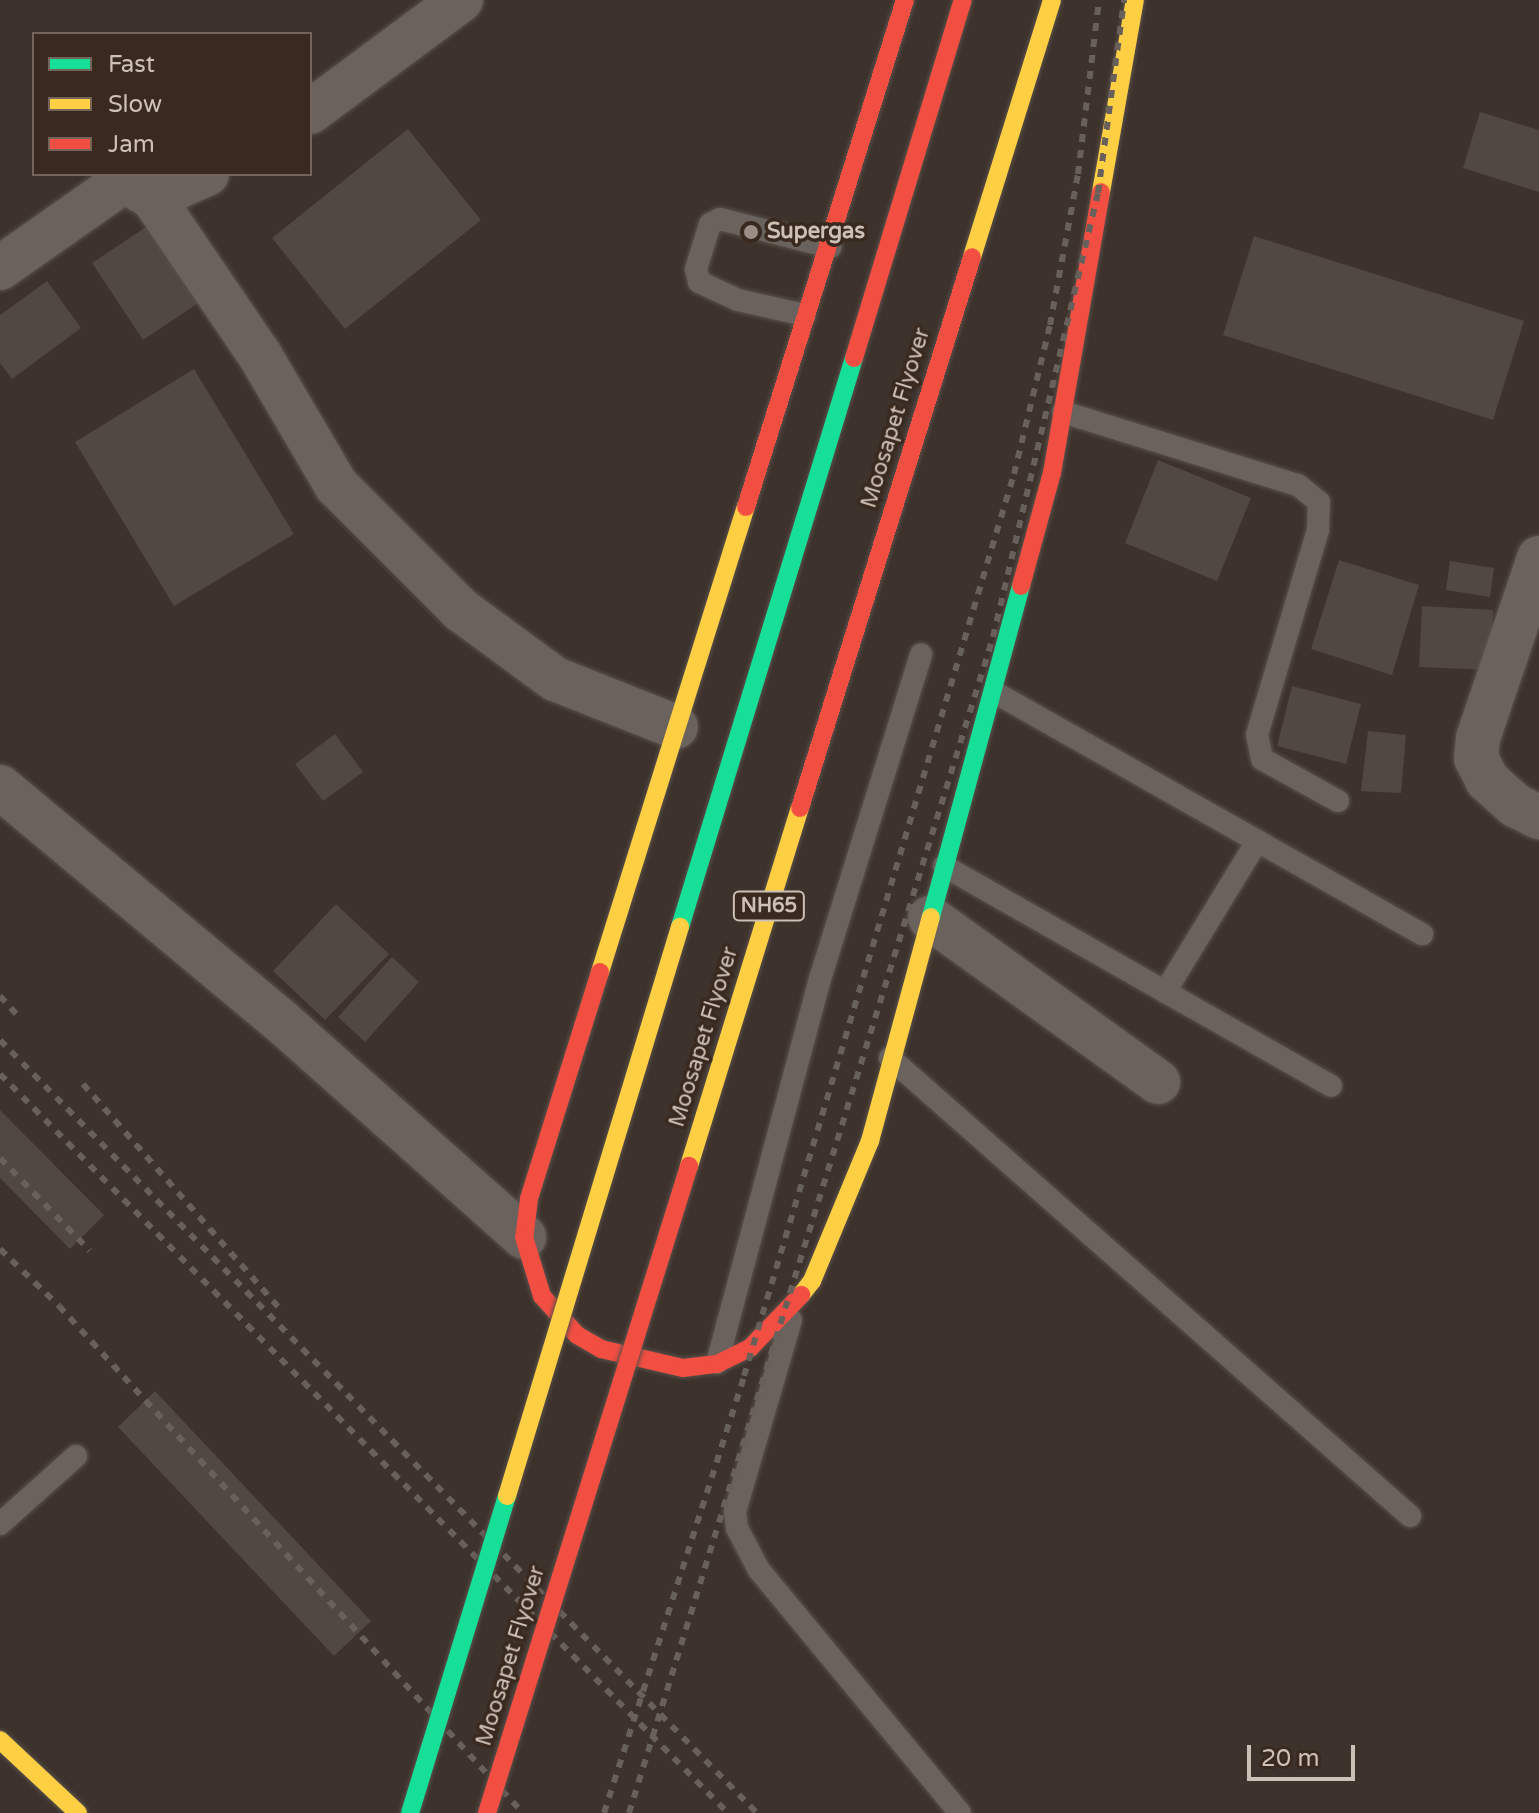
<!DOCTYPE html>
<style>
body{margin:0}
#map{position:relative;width:1539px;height:1813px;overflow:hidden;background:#3d322c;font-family:"Varela Round",sans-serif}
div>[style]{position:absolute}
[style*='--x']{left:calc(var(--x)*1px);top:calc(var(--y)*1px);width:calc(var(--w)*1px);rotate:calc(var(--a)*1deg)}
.building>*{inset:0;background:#524842}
.roads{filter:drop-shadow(0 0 2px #59504a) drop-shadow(0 0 2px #59504a)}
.lane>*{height:22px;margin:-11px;padding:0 11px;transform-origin:11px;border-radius:11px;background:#6a625d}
.street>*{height:44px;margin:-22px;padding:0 22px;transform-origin:22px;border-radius:22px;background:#6a625d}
.fast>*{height:18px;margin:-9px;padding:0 9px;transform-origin:9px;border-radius:9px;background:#16e098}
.slow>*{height:18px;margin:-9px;padding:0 9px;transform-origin:9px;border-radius:9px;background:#ffcf43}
.jam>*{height:18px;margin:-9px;padding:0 9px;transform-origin:9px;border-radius:9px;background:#f24e42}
.rail>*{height:6px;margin-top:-3px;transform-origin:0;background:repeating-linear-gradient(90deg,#68605b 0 8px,transparent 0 16px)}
.bridges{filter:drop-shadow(0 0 2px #584f49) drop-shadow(0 0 2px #584f49)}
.fast-bridge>*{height:18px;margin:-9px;padding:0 9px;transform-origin:9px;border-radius:9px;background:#16e098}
.slow-bridge>*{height:18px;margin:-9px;padding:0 9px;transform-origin:9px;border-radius:9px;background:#ffcf43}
.jam-bridge>*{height:18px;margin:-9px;padding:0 9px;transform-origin:9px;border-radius:9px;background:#f24e42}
.dots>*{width:22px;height:22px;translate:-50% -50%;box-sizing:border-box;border:4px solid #39291e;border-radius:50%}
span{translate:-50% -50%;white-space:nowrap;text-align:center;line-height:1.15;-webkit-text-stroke:7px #39291e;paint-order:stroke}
.shield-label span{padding:2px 6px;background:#39291e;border:2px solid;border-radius:6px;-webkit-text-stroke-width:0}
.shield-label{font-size:20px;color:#cdc0b6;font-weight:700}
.poi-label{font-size:22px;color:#cdc0b6;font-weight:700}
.left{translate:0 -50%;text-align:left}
.street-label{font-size:22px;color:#cdc0b6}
.legend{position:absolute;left:32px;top:32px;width:280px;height:144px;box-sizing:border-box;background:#39291e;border:2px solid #74655b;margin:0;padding:10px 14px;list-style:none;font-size:24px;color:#cdc0b6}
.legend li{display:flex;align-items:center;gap:16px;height:40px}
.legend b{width:40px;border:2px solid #74655b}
.scale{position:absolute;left:1247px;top:1745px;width:108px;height:36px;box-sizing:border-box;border:4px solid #cdc0b6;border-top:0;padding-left:10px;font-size:24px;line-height:28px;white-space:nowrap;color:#cdc0b6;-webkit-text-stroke:6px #39291e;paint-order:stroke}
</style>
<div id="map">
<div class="building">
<i style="clip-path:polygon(1480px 112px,1539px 130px,1539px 192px,1463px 168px)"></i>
<i style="clip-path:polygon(408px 129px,481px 220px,345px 329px,272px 238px)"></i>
<i style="clip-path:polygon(149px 225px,200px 302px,143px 340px,92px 263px)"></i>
<i style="clip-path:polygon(1254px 236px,1524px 321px,1493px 420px,1223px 335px)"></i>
<i style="clip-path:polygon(47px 281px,81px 328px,12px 379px,0 363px,0 315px)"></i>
<i style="clip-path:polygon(194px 369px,294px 534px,174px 606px,75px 442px)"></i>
<i style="clip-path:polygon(1158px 460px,1251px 498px,1217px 581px,1125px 543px)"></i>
<i style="clip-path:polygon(1339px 560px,1419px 585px,1392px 675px,1311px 649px)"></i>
<i style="clip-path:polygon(1450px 561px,1494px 568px,1490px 597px,1446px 590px)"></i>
<i style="clip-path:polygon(1422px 606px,1493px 610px,1490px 670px,1419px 667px)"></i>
<i style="clip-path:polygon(1292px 686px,1361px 704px,1346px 764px,1277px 746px)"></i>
<i style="clip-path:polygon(1368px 731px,1406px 735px,1401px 793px,1361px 791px)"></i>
<i style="clip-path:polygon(335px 734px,363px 772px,323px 801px,295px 764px)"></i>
<i style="clip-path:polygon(336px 904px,389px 954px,325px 1020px,273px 971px)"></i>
<i style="clip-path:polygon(392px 957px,419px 982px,365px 1042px,338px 1017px)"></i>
<i style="clip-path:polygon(0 1110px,104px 1215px,70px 1249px,0 1178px)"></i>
<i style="clip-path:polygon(155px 1391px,371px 1621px,334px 1656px,118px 1427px)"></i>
</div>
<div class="roads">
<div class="lane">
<i style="--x:805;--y:315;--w:69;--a:-167.4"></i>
<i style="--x:738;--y:300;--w:43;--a:-155.2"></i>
<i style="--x:699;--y:282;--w:13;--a:-103"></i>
<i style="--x:696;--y:269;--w:47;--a:-72.7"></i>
<i style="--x:710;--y:224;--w:11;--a:-27"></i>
<i style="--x:720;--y:219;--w:114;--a:14.3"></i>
<i style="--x:1063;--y:412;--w:246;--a:17.3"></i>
<i style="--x:1298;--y:485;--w:27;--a:39"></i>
<i style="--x:1319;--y:502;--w:28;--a:92"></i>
<i style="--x:1318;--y:530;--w:214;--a:106.6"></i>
<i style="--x:1257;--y:735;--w:25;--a:78"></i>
<i style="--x:1262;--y:759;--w:87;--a:28.9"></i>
<i style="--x:994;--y:692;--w:492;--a:29.5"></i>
<i style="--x:944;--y:866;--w:445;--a:29.6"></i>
<i style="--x:1165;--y:992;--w:177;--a:-58.6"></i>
<i style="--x:890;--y:1058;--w:693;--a:41.37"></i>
<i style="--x:791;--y:1320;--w:200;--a:106.3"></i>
<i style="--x:735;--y:1512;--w:16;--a:83"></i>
<i style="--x:737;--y:1528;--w:47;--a:62.4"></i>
<i style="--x:759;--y:1570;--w:315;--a:50.4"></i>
<i style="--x:717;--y:1363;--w:398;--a:-75"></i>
<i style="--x:820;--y:979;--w:340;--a:-72.7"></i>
<i style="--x:0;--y:1524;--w:102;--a:-41.8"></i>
</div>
<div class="street">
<i style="--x:310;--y:112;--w:188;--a:-36.6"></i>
<i style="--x:153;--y:198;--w:59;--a:-24"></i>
<i style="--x:0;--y:268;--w:151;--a:-35.1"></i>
<i style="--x:124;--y:181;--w:34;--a:30"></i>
<i style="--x:153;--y:198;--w:192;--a:55.8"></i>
<i style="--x:261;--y:357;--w:148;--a:59.6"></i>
<i style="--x:336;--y:485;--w:177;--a:45"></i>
<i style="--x:461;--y:610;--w:117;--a:36.3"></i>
<i style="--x:555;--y:679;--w:130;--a:21.6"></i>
<i style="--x:1539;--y:558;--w:190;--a:108.7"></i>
<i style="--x:1478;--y:738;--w:20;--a:96"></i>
<i style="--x:1476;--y:758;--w:25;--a:63"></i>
<i style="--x:1487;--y:780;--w:38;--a:42"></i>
<i style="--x:1515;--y:805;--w:27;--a:27"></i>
<i style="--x:0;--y:787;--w:367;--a:39.8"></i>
<i style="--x:282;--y:1022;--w:324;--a:41.6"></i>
<i style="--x:930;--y:918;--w:281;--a:35.7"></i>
</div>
<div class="fast">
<i style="--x:931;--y:917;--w:343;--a:-74.8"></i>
</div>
<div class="slow">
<i style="--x:1101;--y:192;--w:195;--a:-80"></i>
<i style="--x:600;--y:972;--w:487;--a:-72.6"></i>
<i style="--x:801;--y:1295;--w:18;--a:-52"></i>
<i style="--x:812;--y:1281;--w:152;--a:-67.5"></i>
<i style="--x:870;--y:1141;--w:232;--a:-74.8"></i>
<i style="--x:0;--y:1740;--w:107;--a:43.1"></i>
</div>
<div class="jam">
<i style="--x:746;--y:507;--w:531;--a:-72.59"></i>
<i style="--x:1021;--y:586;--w:117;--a:-74.7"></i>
<i style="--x:1052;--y:473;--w:285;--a:-80.1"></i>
<i style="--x:600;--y:972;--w:238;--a:107.4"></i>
<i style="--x:529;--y:1199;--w:38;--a:97"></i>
<i style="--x:524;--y:1237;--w:62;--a:73"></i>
<i style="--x:542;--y:1296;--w:52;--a:48.1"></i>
<i style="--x:577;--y:1335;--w:28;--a:30"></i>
<i style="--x:601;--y:1349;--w:84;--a:13"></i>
<i style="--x:683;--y:1368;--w:34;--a:-7"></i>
<i style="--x:717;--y:1364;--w:37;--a:-26"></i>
<i style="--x:750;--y:1348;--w:74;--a:-46.1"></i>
</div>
</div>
<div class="rail">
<i style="--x:0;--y:996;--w:31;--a:48"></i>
<i style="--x:0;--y:1040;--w:1082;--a:45.6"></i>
<i style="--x:0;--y:1074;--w:1037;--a:45.43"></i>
<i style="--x:83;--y:1084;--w:296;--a:48.8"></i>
<i style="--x:0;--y:1158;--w:129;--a:45.9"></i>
<i style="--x:0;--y:1249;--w:82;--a:44"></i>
<i style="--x:59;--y:1306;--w:687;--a:47.54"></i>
<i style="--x:604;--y:1813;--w:459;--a:-72.2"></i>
<i style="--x:744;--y:1376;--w:942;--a:-73.34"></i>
<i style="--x:1014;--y:474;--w:153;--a:-76.4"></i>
<i style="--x:1050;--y:325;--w:154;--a:-79.5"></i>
<i style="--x:1078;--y:174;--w:175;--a:-83.1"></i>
<i style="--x:629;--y:1813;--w:1231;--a:-72.8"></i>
<i style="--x:993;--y:637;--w:456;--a:-76.7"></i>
<i style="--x:1098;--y:193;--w:195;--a:-82.3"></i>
</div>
<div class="bridges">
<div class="fast-bridge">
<i style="--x:680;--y:927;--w:595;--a:-73"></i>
<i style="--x:410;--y:1813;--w:332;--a:-73"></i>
</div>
<div class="slow-bridge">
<i style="--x:972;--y:257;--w:269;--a:-72.7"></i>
<i style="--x:689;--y:1166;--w:375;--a:-72.8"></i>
<i style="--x:507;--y:1496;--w:595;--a:-73.09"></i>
</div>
<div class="jam-bridge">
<i style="--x:854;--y:358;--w:374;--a:-73.1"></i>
<i style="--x:800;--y:808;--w:577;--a:-72.66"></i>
<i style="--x:487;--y:1813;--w:678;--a:-72.66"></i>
</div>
</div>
<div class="dots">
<i style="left:751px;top:232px;background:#9b8e86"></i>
</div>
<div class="shield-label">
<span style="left:769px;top:906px">NH65</span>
</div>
<div class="poi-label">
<span class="left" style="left:767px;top:232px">Supergas</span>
</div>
<div class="street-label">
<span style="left:896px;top:418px;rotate:-73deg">Moosapet Flyover</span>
<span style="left:704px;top:1037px;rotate:-73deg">Moosapet Flyover</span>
<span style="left:511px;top:1656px;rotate:-73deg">Moosapet Flyover</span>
</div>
<ul class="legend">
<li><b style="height:10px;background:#16e098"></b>Fast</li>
<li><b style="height:10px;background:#ffcf43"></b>Slow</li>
<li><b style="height:10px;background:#f24e42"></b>Jam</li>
</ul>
<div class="scale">20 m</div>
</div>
